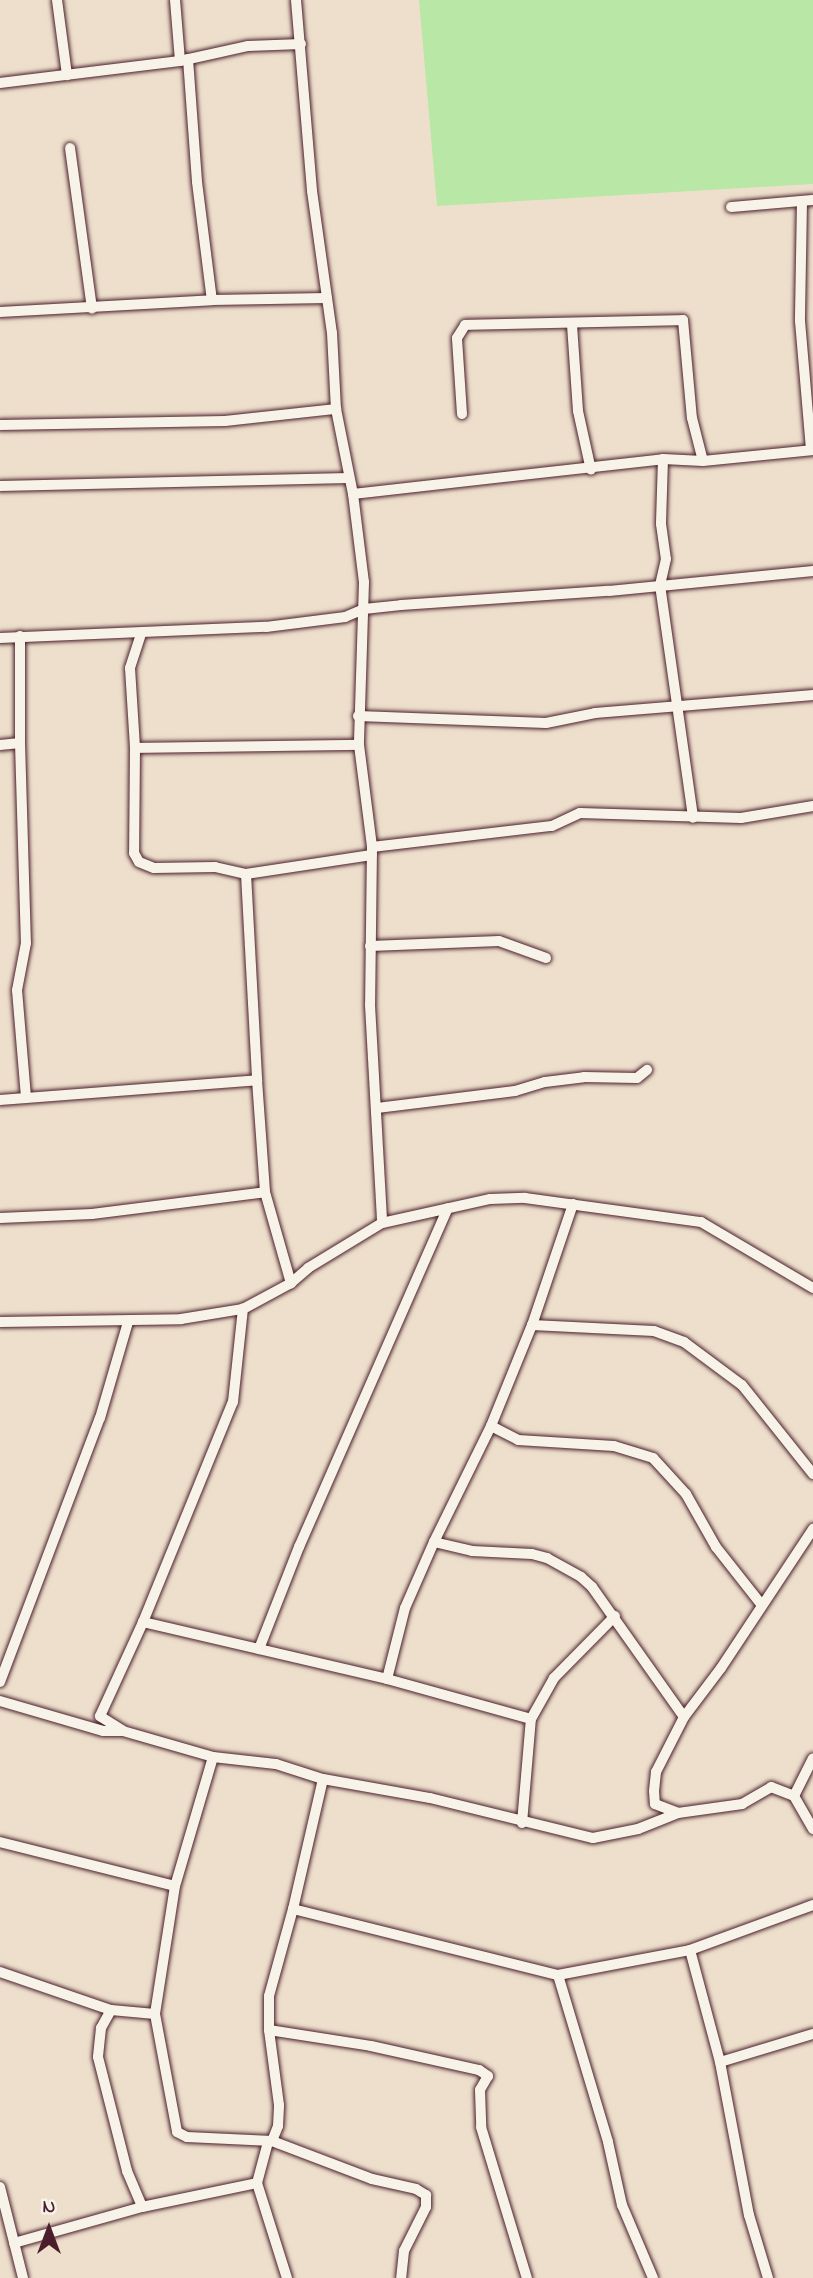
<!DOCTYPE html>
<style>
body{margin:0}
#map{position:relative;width:813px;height:2278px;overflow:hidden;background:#eedfcc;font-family:"Indie Flower",sans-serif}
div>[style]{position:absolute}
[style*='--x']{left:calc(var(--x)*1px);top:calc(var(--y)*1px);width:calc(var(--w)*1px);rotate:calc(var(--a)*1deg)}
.green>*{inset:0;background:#b9e7a5}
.roads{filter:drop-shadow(0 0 2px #4a1f2b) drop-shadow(0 0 2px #4a1f2b)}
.minor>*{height:10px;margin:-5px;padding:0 5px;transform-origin:5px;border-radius:5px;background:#f7f3e8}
span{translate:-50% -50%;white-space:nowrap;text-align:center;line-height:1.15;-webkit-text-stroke:7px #f7f3e8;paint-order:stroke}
.north{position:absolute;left:14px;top:2194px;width:70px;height:70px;-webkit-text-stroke:5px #f7f3e8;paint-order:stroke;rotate:0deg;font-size:19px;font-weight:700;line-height:28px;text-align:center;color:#4a1f2b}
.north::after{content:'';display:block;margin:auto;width:24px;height:32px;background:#4a1f2b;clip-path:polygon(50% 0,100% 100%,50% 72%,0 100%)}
</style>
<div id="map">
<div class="green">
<i style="clip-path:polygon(419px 0,813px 0,813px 184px,437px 206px)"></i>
</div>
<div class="roads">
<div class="minor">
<i style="--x:57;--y:0;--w:76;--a:82.4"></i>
<i style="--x:175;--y:0;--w:61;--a:85.3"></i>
<i style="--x:296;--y:0;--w:192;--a:85.2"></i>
<i style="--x:312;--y:191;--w:143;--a:82"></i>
<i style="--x:332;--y:333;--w:76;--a:87"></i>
<i style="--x:336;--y:409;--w:87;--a:78.7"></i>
<i style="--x:353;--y:494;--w:89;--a:82.9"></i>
<i style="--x:364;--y:582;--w:163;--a:91.8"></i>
<i style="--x:359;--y:745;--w:103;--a:82.7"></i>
<i style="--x:372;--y:847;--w:158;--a:90.7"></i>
<i style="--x:370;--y:1005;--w:218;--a:86.8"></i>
<i style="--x:188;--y:59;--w:123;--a:85.8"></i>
<i style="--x:197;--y:182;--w:119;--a:82.8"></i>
<i style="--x:0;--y:83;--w:181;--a:-7"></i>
<i style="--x:180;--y:61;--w:70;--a:-12.4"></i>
<i style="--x:248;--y:46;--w:53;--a:-2.2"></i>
<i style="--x:70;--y:148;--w:162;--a:82.2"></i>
<i style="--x:802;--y:201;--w:120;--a:91"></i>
<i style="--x:800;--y:321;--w:129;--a:85.1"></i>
<i style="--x:731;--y:207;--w:82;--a:-4.9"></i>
<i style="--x:0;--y:312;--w:212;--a:-3.2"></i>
<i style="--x:212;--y:300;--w:115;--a:-1"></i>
<i style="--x:572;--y:325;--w:86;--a:86"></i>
<i style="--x:578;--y:411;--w:60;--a:77.6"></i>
<i style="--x:462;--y:414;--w:76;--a:-93.8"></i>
<i style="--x:457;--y:338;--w:15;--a:-58"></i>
<i style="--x:465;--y:325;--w:218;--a:-1.3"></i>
<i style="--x:683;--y:320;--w:98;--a:84.8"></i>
<i style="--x:692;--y:418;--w:44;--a:75.7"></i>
<i style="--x:0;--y:425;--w:225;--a:-1"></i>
<i style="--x:225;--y:421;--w:112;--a:-6.2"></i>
<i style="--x:663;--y:459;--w:65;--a:91.8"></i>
<i style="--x:661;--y:524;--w:35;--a:82"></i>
<i style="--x:666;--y:559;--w:27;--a:103"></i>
<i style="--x:660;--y:585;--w:235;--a:81.9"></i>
<i style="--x:0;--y:486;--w:349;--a:-1.3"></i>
<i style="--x:353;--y:494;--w:312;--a:-6.4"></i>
<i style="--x:663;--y:459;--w:40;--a:2.9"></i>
<i style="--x:703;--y:461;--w:111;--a:-5.7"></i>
<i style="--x:141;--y:634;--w:36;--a:108"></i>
<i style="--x:130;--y:668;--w:80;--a:86.4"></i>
<i style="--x:135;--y:748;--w:105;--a:90.5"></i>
<i style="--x:134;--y:853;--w:10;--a:61"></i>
<i style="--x:139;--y:862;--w:16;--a:22"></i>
<i style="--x:154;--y:868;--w:61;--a:-0.9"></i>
<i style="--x:215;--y:867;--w:32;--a:13"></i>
<i style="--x:246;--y:874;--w:206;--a:86.9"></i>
<i style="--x:20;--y:636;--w:107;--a:90"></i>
<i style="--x:20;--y:743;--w:200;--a:88.3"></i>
<i style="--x:26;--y:943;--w:48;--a:100.8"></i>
<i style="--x:17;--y:990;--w:108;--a:85.2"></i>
<i style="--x:0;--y:638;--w:266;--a:-2.4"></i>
<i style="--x:266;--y:627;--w:80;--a:-7.2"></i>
<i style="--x:345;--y:617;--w:21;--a:-23"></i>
<i style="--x:364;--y:609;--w:37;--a:-6"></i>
<i style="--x:401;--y:605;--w:208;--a:-3.9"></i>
<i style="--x:609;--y:591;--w:205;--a:-5.6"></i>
<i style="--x:358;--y:716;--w:188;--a:2.1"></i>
<i style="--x:546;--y:723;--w:50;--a:-11.5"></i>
<i style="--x:595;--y:713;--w:219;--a:-4.7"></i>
<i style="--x:0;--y:745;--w:20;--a:-6"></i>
<i style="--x:135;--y:748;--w:224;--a:-0.8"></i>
<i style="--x:372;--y:847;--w:181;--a:-6.7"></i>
<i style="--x:552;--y:826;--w:31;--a:-25"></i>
<i style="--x:580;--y:813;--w:161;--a:1.8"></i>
<i style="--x:741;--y:818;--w:73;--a:-9.5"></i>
<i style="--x:246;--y:874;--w:127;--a:-8.6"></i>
<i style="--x:370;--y:946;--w:129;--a:-2.2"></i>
<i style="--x:499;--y:941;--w:50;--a:19.9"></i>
<i style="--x:0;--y:1100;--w:258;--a:-4.4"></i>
<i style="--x:257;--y:1080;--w:112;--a:85.9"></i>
<i style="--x:265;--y:1192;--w:95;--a:74.1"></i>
<i style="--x:377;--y:1108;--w:139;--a:-7"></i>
<i style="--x:515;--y:1091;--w:31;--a:-17"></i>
<i style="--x:545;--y:1082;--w:39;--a:-7"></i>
<i style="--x:584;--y:1077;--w:53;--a:1.1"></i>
<i style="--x:637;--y:1078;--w:13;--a:-39"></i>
<i style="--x:573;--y:1204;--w:128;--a:108.7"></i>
<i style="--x:532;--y:1325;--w:109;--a:112.1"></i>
<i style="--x:491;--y:1426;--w:129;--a:116.2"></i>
<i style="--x:434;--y:1542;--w:39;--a:13"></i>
<i style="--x:472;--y:1551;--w:60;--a:2.9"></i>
<i style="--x:532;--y:1554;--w:16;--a:15"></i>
<i style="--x:547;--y:1558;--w:39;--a:29"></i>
<i style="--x:581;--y:1577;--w:15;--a:42"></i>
<i style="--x:592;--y:1587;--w:159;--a:54.7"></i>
<i style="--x:684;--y:1717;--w:62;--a:117"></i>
<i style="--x:656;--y:1772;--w:19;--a:96"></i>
<i style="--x:654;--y:1791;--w:13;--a:86"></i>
<i style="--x:655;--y:1804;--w:25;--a:21"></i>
<i style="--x:0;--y:1218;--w:92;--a:-2.5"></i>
<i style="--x:92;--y:1214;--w:174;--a:-7.2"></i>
<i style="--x:0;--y:1322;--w:181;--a:-0.9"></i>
<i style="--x:181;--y:1319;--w:63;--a:-9.2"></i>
<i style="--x:243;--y:1309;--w:55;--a:-28.4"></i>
<i style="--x:291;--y:1283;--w:23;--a:-41"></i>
<i style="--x:308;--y:1268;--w:87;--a:-31.3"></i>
<i style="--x:382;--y:1223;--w:111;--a:-12.5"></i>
<i style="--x:490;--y:1199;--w:35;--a:-2"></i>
<i style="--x:525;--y:1198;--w:178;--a:7.8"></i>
<i style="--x:701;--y:1222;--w:130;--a:30.5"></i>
<i style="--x:532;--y:1325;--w:122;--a:2.8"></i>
<i style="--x:654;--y:1331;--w:32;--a:20"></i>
<i style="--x:684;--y:1342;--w:72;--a:36.6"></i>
<i style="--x:742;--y:1385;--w:114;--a:51.4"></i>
<i style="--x:491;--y:1426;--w:30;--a:27"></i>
<i style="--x:518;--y:1440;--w:96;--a:3.6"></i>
<i style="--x:614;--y:1446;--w:41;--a:17.1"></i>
<i style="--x:653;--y:1458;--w:49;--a:47.5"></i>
<i style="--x:686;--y:1494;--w:61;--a:60.5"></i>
<i style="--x:716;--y:1547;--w:73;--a:51.7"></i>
<i style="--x:143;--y:1622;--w:251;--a:13.1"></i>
<i style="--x:387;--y:1679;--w:149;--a:15.5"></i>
<i style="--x:259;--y:1649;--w:110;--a:-68.6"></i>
<i style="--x:299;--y:1547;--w:370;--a:-66.3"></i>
<i style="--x:387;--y:1679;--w:73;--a:-75.8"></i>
<i style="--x:405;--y:1608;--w:72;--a:-66.3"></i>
<i style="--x:0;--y:1682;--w:282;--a:-69.3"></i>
<i style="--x:100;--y:1418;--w:100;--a:-73.7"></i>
<i style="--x:0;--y:1701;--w:107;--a:16.2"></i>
<i style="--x:103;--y:1731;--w:20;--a:0"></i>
<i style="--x:123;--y:1731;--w:94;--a:16.1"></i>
<i style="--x:213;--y:1757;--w:63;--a:6.3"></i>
<i style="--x:276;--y:1764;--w:49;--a:17.7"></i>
<i style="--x:323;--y:1779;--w:109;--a:10.1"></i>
<i style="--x:430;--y:1798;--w:168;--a:13.8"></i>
<i style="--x:593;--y:1838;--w:46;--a:-11.3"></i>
<i style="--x:638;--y:1829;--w:43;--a:-21.8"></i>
<i style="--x:678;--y:1813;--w:65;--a:-8"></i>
<i style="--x:742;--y:1804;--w:34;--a:-30"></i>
<i style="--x:771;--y:1787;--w:25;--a:21"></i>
<i style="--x:794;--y:1796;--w:42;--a:-63.4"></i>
<i style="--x:684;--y:1717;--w:61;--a:-52.9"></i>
<i style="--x:721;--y:1668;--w:167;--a:-56.5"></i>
<i style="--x:122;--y:1730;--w:26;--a:-148"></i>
<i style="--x:100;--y:1716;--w:103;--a:-65.4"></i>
<i style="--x:143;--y:1622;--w:238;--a:-67.8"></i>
<i style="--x:233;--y:1402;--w:94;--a:-83.9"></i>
<i style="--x:213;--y:1757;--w:134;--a:106.4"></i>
<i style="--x:175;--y:1886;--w:130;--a:98.9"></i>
<i style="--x:155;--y:2014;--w:120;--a:79.4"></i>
<i style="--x:177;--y:2132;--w:11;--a:27"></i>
<i style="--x:187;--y:2137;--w:85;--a:2.7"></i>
<i style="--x:272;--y:2141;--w:107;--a:20.8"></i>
<i style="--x:372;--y:2179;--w:45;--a:12.8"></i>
<i style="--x:416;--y:2189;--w:12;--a:31"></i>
<i style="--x:426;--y:2195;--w:12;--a:90"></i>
<i style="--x:426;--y:2207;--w:49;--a:116.6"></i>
<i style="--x:404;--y:2251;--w:27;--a:96"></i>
<i style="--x:794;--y:1796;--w:38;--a:60"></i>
<i style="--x:522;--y:1823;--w:104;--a:-85.1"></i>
<i style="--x:531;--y:1719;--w:47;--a:-60.7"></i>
<i style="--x:554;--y:1678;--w:87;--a:-45.5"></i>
<i style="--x:0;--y:1842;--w:180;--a:14.1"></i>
<i style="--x:293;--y:1909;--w:273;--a:14"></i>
<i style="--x:558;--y:1975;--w:134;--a:-10.7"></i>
<i style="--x:690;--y:1950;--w:131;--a:-20.1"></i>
<i style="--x:690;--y:1950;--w:116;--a:75"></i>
<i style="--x:720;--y:2062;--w:156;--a:79.3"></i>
<i style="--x:749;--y:2215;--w:66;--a:73.2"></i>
<i style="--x:0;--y:1972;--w:117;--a:18.9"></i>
<i style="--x:111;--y:2010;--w:44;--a:5.2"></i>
<i style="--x:558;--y:1975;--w:174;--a:73.3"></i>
<i style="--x:608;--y:2142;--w:65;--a:77.5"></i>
<i style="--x:622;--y:2205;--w:79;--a:67"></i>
<i style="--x:111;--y:2010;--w:21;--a:119"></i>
<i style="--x:101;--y:2028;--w:29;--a:96"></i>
<i style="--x:98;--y:2057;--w:118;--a:75.7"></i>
<i style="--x:127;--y:2171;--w:39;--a:67"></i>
<i style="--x:269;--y:2030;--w:103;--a:8.9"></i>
<i style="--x:371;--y:2046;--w:111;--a:12.5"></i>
<i style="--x:479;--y:2070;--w:11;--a:34"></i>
<i style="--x:488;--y:2076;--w:16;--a:120"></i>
<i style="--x:480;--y:2090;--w:37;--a:88"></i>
<i style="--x:481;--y:2127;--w:158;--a:73.1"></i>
<i style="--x:720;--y:2062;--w:97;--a:-16.8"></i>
<i style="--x:272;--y:2141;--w:16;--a:-68"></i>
<i style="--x:278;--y:2126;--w:21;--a:-87"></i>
<i style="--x:279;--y:2105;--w:76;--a:-97.6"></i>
<i style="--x:269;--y:2030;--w:34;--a:-90"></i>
<i style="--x:269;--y:1996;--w:90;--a:-74.6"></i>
<i style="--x:293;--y:1909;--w:133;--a:-77"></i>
<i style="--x:268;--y:2142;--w:42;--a:105"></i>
<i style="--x:257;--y:2183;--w:100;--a:72.5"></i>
<i style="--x:0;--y:2187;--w:94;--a:75.8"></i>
<i style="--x:14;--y:2243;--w:133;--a:-15.7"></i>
<i style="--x:142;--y:2207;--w:117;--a:-11.8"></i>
</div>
</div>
<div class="north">N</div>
</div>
